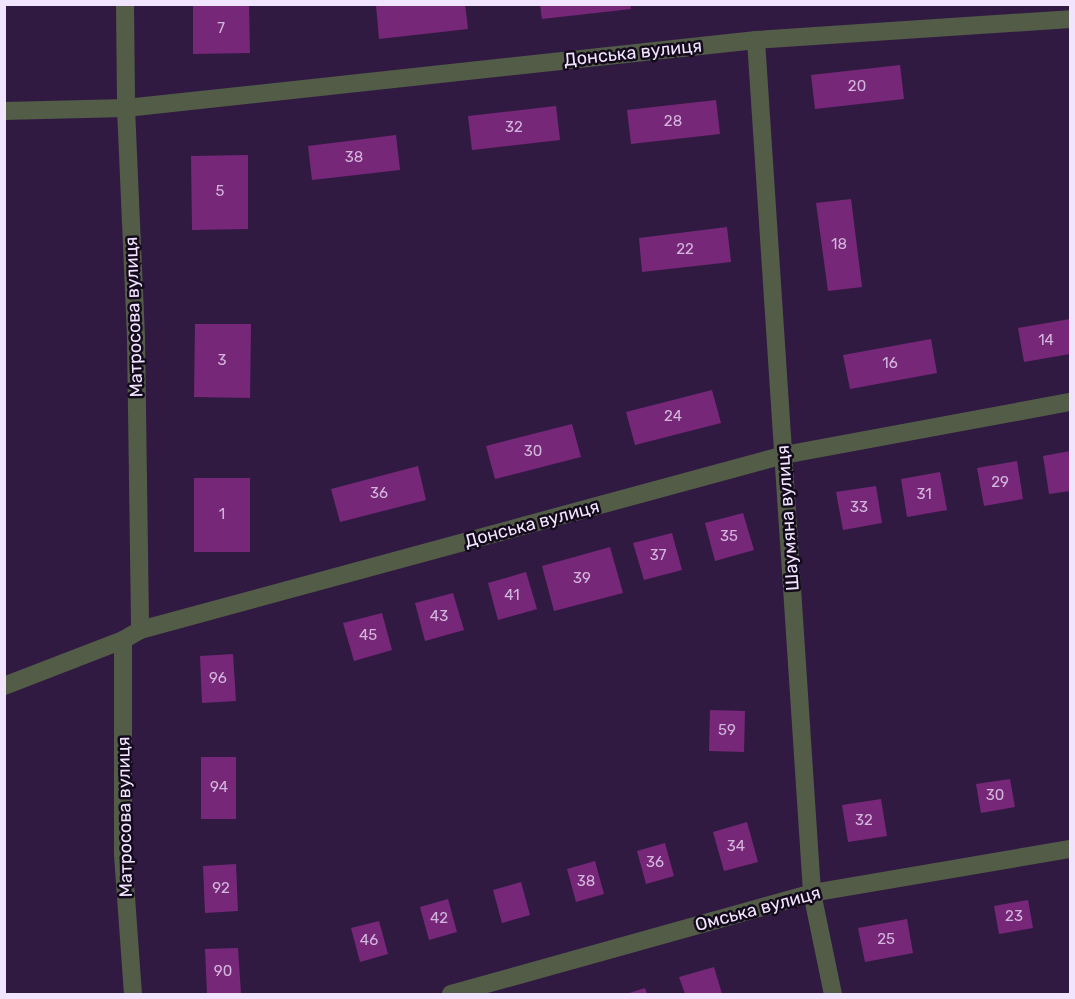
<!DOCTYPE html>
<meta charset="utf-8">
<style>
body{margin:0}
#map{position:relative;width:1075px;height:999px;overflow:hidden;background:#301a42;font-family:Rubik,sans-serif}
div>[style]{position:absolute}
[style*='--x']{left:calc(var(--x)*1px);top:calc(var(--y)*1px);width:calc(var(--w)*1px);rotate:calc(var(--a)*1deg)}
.building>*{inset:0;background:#772778}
.street>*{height:18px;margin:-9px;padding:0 9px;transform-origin:9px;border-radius:9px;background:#525c47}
span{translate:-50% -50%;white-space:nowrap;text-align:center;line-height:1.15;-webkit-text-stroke:5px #130a1b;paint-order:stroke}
.number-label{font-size:15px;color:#d2b5dc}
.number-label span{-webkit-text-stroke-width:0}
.street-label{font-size:18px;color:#f0e4fe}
.frame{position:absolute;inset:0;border:6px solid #f0e4fe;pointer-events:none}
</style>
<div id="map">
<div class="building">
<i style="clip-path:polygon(193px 4px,249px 4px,250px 53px,193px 54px)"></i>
<i style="clip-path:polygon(465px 4px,468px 29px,379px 39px,376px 5px)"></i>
<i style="clip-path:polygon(540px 4px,630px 4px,631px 9px,542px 19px)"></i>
<i style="clip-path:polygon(900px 65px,904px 99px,815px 109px,811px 75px)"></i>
<i style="clip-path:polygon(716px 100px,720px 134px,631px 144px,627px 110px)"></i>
<i style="clip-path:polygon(556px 106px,560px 140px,472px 150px,468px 116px)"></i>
<i style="clip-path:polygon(396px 135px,400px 170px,312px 180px,308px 146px)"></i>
<i style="clip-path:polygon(248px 155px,248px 229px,192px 230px,191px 156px)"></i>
<i style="clip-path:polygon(851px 199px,862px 287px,828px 291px,816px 203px)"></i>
<i style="clip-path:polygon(727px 227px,731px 262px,642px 272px,639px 238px)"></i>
<i style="clip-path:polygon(1070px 319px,1070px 354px,1024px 362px,1018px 328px)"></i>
<i style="clip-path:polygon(195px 324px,251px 324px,250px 398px,194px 397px)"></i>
<i style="clip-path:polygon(931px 339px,937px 373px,850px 389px,843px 355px)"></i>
<i style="clip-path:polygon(712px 390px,721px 423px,635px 445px,626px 412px)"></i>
<i style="clip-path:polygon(572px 424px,581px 457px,495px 479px,486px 446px)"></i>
<i style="clip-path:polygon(1070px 451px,1070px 491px,1049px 494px,1043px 456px)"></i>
<i style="clip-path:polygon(1017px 461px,1023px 499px,984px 506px,977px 468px)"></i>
<i style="clip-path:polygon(418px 466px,426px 500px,340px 522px,331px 489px)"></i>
<i style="clip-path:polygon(940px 472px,947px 510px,907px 517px,901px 479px)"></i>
<i style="clip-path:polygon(194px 478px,250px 478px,250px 552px,194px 552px)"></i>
<i style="clip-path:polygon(876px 486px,882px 523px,843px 530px,836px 492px)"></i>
<i style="clip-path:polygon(743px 513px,754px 550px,715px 561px,705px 523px)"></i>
<i style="clip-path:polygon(672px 533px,682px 570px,644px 580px,633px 543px)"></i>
<i style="clip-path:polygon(610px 547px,623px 593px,554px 611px,542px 566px)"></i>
<i style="clip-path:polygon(526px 572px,537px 609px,498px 620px,488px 583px)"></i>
<i style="clip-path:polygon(453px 593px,464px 630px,425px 641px,415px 603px)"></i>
<i style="clip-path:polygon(382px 613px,392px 650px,354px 661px,343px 623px)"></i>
<i style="clip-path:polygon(233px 654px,236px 701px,202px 703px,200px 656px)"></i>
<i style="clip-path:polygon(710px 710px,745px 711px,744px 752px,709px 751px)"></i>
<i style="clip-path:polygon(201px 757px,236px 757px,236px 819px,201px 819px)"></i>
<i style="clip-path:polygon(1010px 779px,1015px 807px,981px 813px,976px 784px)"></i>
<i style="clip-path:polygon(881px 799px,887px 836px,848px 842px,842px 805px)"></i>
<i style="clip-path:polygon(747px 822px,758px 862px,724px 871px,713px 832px)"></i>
<i style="clip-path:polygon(665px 843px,674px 876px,646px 884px,637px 851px)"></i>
<i style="clip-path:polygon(595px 861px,604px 894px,576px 902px,567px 869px)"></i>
<i style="clip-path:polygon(236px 864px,238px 911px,205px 913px,203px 866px)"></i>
<i style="clip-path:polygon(521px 882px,530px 915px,502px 923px,493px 890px)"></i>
<i style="clip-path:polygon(448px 899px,457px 932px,429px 940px,420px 907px)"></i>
<i style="clip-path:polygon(1028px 900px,1033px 928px,999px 934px,994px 906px)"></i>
<i style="clip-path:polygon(907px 919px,913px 953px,865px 962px,858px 928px)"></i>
<i style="clip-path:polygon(379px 921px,388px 954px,360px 962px,351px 928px)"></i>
<i style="clip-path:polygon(238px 948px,241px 994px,207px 994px,205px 949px)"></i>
<i style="clip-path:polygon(714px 967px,722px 994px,685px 994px,679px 977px)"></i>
<i style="clip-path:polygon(645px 988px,647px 994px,626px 994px)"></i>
</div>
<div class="street">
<i style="--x:125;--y:4;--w:104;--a:89.4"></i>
<i style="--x:126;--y:108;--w:229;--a:87.5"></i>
<i style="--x:136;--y:337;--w:293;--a:89.2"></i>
<i style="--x:756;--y:40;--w:855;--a:86.24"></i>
<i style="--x:812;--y:893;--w:103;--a:78.3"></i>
<i style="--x:4;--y:111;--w:122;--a:-1.4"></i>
<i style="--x:126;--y:108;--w:634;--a:-6.16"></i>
<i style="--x:756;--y:40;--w:315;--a:-3.8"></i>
<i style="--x:123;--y:640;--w:215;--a:90"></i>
<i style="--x:123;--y:855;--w:139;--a:85.9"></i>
<i style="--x:4;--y:686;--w:128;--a:-21.1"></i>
<i style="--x:123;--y:640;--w:20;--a:-30"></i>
<i style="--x:140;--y:630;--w:667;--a:-15.2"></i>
<i style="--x:784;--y:455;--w:291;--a:-10.5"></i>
<i style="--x:451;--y:994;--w:375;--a:-15.6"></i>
<i style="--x:812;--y:893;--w:262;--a:-9.7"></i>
</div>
<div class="number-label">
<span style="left:221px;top:29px">7</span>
<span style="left:857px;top:87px">20</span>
<span style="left:673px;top:122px">28</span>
<span style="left:514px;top:128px">32</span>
<span style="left:354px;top:158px">38</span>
<span style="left:220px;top:192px">5</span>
<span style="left:839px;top:245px">18</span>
<span style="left:685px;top:250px">22</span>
<span style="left:1046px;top:341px">14</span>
<span style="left:222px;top:361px">3</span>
<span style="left:890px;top:364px">16</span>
<span style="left:673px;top:417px">24</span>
<span style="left:533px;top:452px">30</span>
<span style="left:1000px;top:483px">29</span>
<span style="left:379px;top:494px">36</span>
<span style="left:924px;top:495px">31</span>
<span style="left:859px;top:508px">33</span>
<span style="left:222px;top:515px">1</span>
<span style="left:729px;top:537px">35</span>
<span style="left:658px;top:556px">37</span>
<span style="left:582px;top:579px">39</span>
<span style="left:512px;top:596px">41</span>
<span style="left:439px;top:617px">43</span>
<span style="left:368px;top:636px">45</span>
<span style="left:218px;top:679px">96</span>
<span style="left:727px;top:731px">59</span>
<span style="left:219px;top:788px">94</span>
<span style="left:995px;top:796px">30</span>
<span style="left:864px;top:821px">32</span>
<span style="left:736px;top:847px">34</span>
<span style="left:655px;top:863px">36</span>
<span style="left:586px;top:882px">38</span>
<span style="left:221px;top:889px">92</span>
<span style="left:1014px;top:917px">23</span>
<span style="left:439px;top:919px">42</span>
<span style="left:886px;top:940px">25</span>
<span style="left:369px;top:941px">46</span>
<span style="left:223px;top:972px">90</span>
</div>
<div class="street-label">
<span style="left:633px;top:53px;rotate:-6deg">Донська вулиця</span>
<span style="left:134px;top:317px;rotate:-92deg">Матросова вулиця</span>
<span style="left:788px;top:518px;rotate:-94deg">Шаумяна вулиця</span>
<span style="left:532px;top:524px;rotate:-15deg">Донська вулиця</span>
<span style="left:125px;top:817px;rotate:-91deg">Матросова вулиця</span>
<span style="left:758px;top:909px;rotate:-15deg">Омська вулиця</span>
</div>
<div class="frame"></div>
</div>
